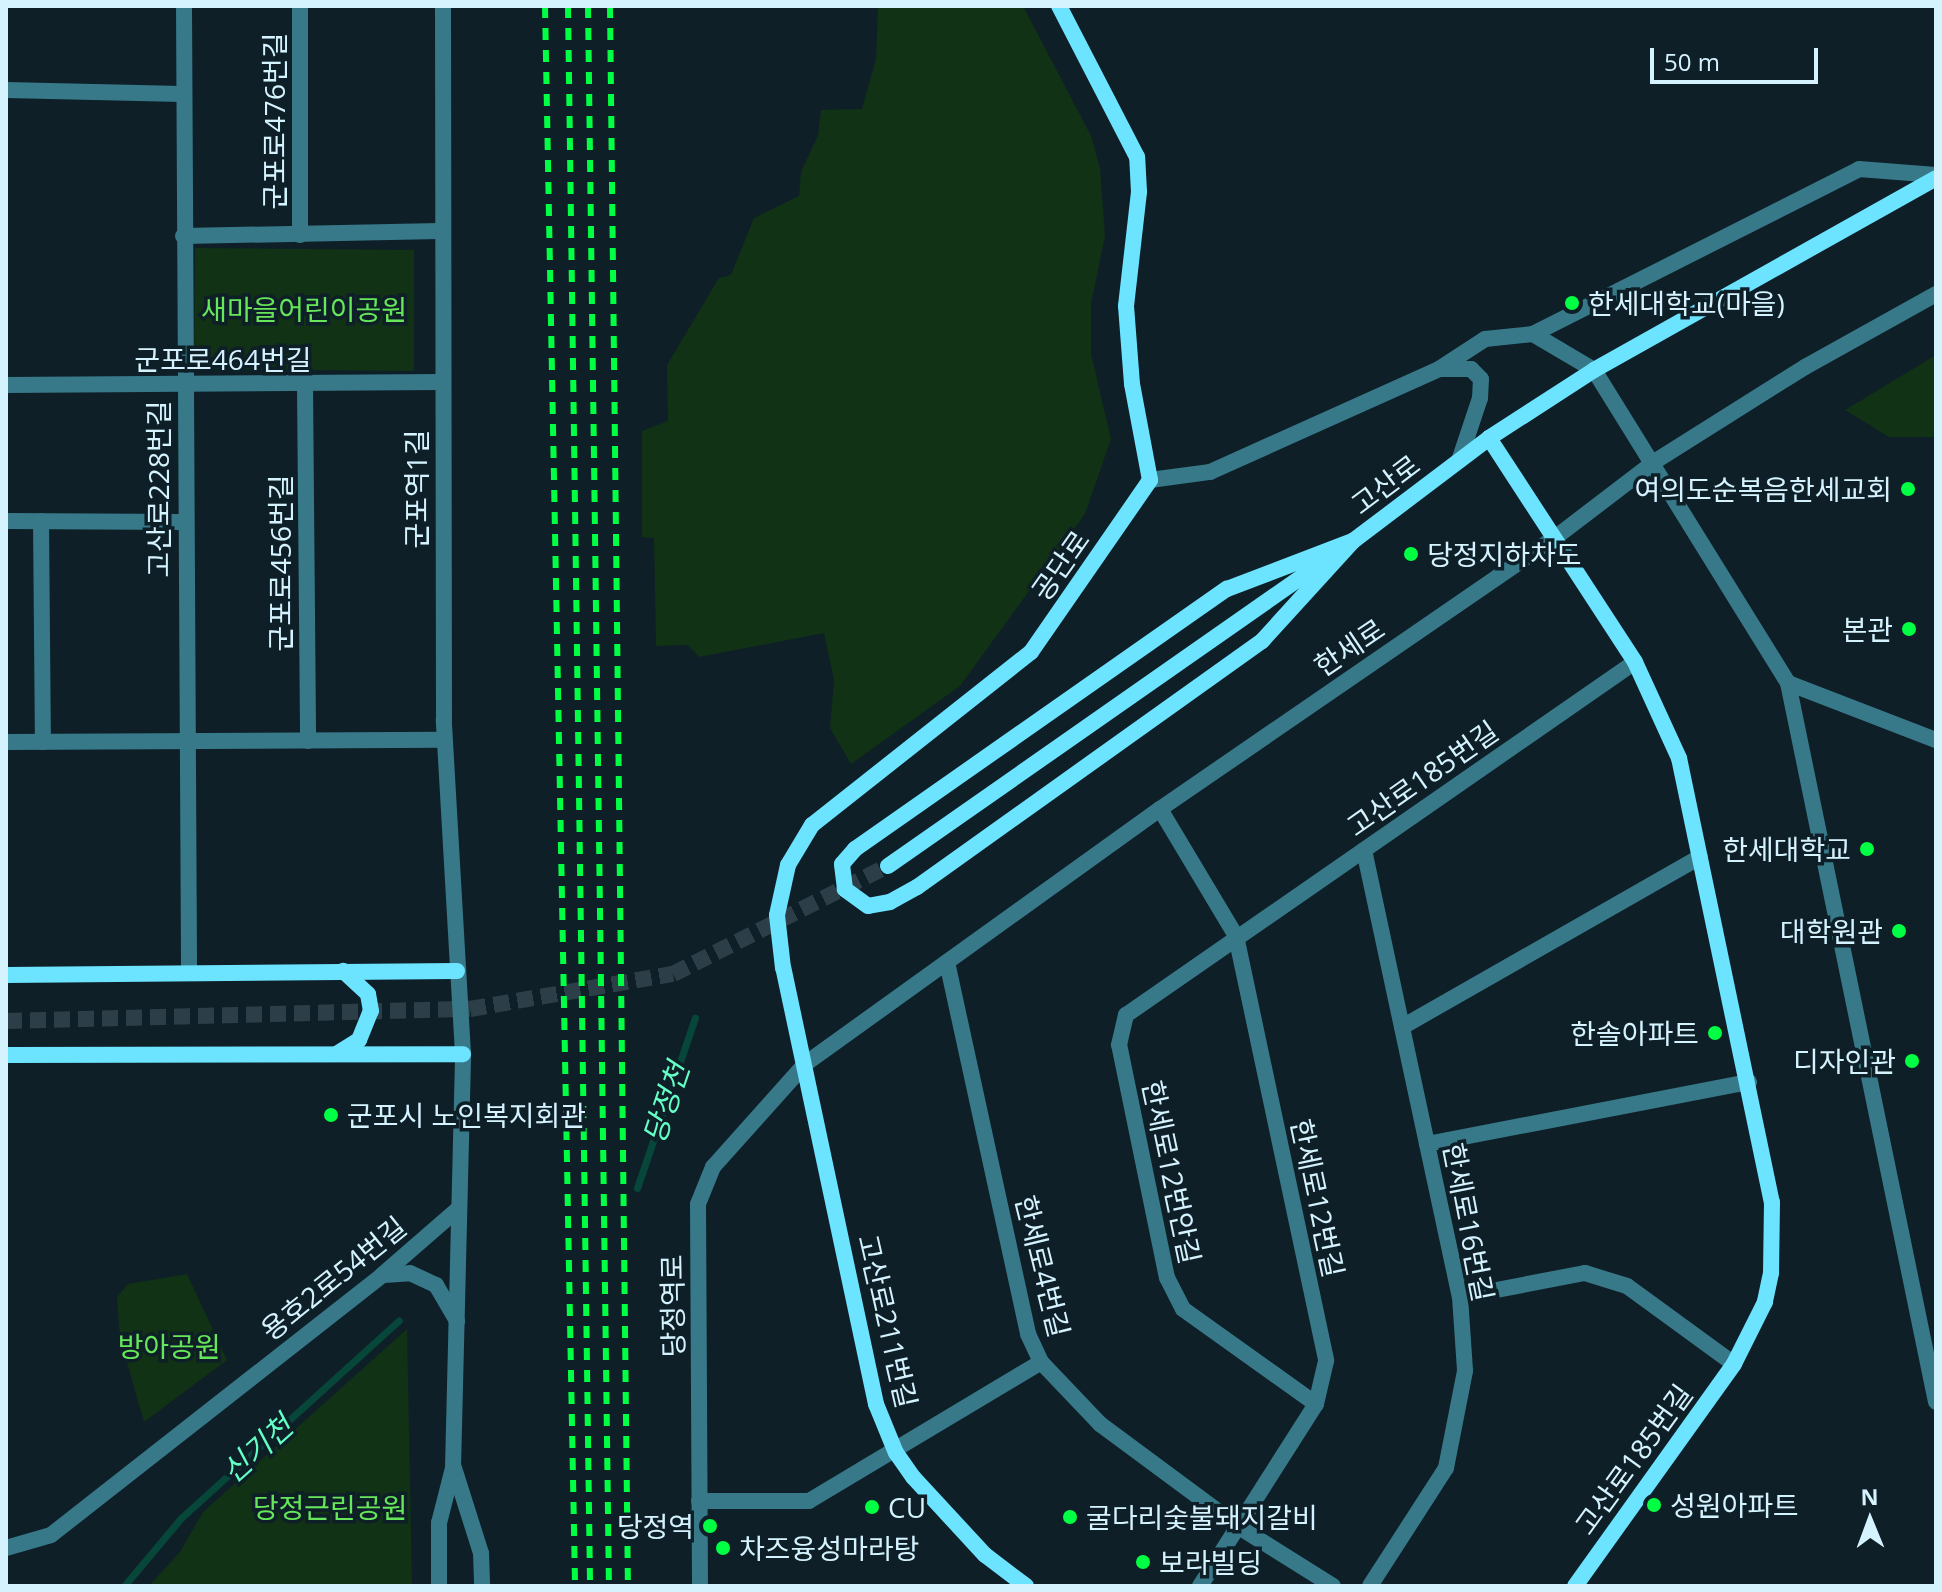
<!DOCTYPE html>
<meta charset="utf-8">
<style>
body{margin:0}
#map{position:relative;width:1942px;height:1592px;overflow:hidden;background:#0e1f28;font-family:"Open Sans","Noto Sans KR",sans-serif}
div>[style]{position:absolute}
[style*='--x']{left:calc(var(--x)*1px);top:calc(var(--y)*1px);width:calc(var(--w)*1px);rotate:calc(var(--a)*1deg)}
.green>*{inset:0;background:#113215}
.stream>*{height:7px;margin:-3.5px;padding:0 3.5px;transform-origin:3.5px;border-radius:3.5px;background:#07473a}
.secondary-tunnel>*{height:16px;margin-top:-8px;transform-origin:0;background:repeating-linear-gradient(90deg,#2c3f48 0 16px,transparent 0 24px)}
.street>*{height:16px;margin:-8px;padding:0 8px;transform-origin:8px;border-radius:8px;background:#377989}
.secondary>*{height:16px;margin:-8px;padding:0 8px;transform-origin:8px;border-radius:8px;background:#6ce4ff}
.rail>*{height:6px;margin-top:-3px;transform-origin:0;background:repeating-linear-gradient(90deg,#01ff43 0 12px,transparent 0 22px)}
.dots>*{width:22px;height:22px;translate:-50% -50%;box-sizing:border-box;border:4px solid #0e1f28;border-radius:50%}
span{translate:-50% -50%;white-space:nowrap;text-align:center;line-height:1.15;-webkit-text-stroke:7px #0e1f28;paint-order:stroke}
.street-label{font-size:28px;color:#d5f3ff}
.poi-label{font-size:28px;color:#d5f3ff}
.left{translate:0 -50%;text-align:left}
.right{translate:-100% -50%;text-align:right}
.park-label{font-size:28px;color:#66e659}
.water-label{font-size:30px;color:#63ffc4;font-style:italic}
.frame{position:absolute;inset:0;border:8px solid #d5f3ff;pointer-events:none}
.north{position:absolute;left:1830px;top:1480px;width:80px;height:80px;-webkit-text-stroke:6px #0e1f28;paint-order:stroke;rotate:359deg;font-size:22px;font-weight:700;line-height:32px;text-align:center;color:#d5f3ff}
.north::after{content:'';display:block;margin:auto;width:28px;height:36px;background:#d5f3ff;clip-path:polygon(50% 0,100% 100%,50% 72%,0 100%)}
.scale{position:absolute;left:1650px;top:48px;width:168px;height:36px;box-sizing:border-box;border:4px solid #d5f3ff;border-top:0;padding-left:10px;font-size:24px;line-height:28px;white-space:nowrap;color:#d5f3ff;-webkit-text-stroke:6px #0e1f28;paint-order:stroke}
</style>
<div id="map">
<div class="green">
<i style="clip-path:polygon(878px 6px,1023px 6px,1091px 136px,1100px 168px,1105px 236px,1091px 304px,1091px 354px,1111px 439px,1085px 514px,960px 686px,851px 764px,830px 728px,834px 680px,824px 633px,699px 657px,688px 645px,656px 646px,654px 538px,642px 537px,642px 431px,668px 421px,667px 365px,719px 278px,731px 275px,754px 218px,799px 196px,801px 172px,818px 135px,821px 110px,862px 109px,876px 59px)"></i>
<i style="clip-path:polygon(195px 248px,414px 250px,414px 371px,194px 369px)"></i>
<i style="clip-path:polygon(1936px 355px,1936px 437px,1889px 437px,1845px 410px)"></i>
<i style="clip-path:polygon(187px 1274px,227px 1360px,144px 1422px,120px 1338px,117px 1297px,128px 1284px)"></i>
<i style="clip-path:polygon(407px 1329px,412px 1586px,149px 1586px,180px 1552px,203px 1512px)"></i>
</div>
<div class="stream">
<i style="--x:637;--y:1188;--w:180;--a:-71.2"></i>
<i style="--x:124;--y:1586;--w:89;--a:-50"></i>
<i style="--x:181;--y:1518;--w:294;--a:-42.2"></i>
</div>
<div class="secondary-tunnel">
<i style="--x:6;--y:1021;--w:464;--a:-1.5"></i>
<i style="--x:470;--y:1009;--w:206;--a:-9.8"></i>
<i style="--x:673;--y:974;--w:241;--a:-26.7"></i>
</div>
<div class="street">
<i style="--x:184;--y:6;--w:967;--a:89.7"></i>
<i style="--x:300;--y:6;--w:229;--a:90"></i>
<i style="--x:6;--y:90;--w:176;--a:1.3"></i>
<i style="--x:183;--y:236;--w:257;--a:-1.1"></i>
<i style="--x:1533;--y:334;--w:71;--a:30.5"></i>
<i style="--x:1594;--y:370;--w:368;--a:58.2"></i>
<i style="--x:1788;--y:683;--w:734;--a:78.37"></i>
<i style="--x:1440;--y:369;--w:31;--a:0"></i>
<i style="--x:1471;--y:369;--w:14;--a:45"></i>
<i style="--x:1481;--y:379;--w:19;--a:93"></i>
<i style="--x:1480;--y:398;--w:66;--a:108.4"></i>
<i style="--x:6;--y:385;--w:435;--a:-0.4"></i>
<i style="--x:305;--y:385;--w:356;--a:89.5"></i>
<i style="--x:1150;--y:480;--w:61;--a:-7.6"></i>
<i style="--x:1210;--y:472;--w:251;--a:-24.2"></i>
<i style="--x:1439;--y:369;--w:55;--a:-33.1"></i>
<i style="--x:1485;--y:339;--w:48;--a:-5.9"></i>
<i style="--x:1533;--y:334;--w:365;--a:-26.8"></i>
<i style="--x:1859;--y:169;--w:77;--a:4.5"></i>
<i style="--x:6;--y:521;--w:178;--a:0.3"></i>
<i style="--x:41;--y:521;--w:221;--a:89.5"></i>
<i style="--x:1788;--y:683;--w:159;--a:21.1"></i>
<i style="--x:6;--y:742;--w:438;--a:-0.3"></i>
<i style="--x:1160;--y:809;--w:148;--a:59.1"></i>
<i style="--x:1236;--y:936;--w:434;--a:78"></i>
<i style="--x:1326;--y:1361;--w:44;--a:103.1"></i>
<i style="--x:1316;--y:1404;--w:216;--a:122.5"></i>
<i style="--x:1364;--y:850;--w:457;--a:77.9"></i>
<i style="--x:1460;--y:1297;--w:74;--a:86.1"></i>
<i style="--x:1465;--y:1371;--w:99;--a:101.1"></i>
<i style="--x:1446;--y:1468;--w:140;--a:122.8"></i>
<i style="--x:947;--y:962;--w:381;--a:77.7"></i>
<i style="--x:1028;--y:1334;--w:31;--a:65"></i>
<i style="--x:1041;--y:1362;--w:86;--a:46.4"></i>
<i style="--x:1100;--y:1424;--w:173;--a:36.5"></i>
<i style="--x:1239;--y:1527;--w:111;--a:32.1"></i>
<i style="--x:1402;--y:1027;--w:343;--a:-29.7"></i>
<i style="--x:1427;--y:1144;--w:328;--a:-10.9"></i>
<i style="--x:384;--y:1275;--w:26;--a:-4"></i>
<i style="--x:410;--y:1273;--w:29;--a:25"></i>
<i style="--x:436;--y:1285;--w:42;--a:59.7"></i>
<i style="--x:1460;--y:1297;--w:127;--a:-10.9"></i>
<i style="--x:1585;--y:1273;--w:44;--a:17.2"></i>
<i style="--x:1627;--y:1286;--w:132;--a:36.1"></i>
<i style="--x:1316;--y:1404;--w:163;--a:-144.5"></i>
<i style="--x:1183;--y:1309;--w:35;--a:-117"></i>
<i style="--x:1167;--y:1278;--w:238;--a:-101.6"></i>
<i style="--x:1119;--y:1045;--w:31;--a:-77"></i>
<i style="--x:1126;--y:1015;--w:619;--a:-34.74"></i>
<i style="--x:454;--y:1468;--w:89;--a:72.4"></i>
<i style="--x:481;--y:1553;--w:33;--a:88"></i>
<i style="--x:699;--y:1501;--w:110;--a:0"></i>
<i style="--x:809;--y:1501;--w:270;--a:-30.9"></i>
<i style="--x:6;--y:1548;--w:47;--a:-16.1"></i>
<i style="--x:51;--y:1535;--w:421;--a:-38.1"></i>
<i style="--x:382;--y:1275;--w:101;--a:-41"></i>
<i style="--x:439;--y:1586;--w:63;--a:-90"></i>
<i style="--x:439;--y:1523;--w:57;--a:-75.7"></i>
<i style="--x:453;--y:1468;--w:414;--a:-88.6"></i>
<i style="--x:463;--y:1054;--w:335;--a:-93.3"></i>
<i style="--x:444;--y:720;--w:714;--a:-90.08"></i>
<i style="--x:700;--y:1586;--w:382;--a:-90.3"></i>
<i style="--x:698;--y:1204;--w:40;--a:-68"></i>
<i style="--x:713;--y:1167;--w:138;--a:-48.2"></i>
<i style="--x:805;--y:1064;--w:437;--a:-35.7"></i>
<i style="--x:1160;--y:809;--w:480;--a:-34.5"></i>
<i style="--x:1556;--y:537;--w:123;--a:-37.4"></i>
<i style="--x:1654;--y:462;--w:178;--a:-32.2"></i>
<i style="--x:1805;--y:367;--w:150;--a:-29.1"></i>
</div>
<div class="secondary">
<i style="--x:1489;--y:438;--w:267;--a:56.9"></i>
<i style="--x:1635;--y:662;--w:106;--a:65.4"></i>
<i style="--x:1679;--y:758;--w:454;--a:78.2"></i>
<i style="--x:1772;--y:1202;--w:71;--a:90.8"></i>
<i style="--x:1771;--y:1273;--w:30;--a:102"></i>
<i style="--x:1765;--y:1302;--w:69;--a:116.6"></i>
<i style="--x:1734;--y:1364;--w:273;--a:125.6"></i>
<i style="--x:1353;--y:541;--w:135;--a:132.3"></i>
<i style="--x:1262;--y:641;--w:424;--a:144.5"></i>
<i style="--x:917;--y:887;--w:31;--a:151"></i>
<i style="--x:890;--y:902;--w:22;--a:170"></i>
<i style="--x:868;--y:906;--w:29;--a:-144"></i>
<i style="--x:845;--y:889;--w:25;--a:-97"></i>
<i style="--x:842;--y:864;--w:20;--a:-49"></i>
<i style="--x:855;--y:849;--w:454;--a:-35"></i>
<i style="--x:1227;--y:589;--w:135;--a:-20.9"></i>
<i style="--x:888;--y:866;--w:567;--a:-34.95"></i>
<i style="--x:1353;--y:541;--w:171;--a:-37.1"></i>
<i style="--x:1489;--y:438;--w:125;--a:-32.9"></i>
<i style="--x:1594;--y:370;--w:392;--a:-29.3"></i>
<i style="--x:6;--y:975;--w:451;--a:-0.5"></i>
<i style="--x:338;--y:1053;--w:25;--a:-32"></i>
<i style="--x:359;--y:1040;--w:31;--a:-68"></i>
<i style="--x:371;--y:1011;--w:17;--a:-100"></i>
<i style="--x:368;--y:994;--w:34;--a:-137"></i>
<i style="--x:6;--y:1055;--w:457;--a:-0.1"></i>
<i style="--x:1026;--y:1586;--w:51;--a:-142.9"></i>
<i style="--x:985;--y:1555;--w:106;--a:-132.7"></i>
<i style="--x:913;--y:1477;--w:29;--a:-125"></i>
<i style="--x:896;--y:1453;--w:53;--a:-112.2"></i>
<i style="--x:876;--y:1404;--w:446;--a:-102"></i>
<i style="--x:783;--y:968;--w:53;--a:-96.5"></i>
<i style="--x:777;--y:915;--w:51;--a:-77.6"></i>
<i style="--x:788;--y:865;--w:47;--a:-59"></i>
<i style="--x:812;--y:825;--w:279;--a:-38.3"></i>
<i style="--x:1031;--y:652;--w:209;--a:-55.3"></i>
<i style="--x:1150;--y:480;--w:98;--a:-100.6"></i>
<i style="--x:1132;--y:384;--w:78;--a:-94.4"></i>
<i style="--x:1126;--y:306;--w:115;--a:-83.5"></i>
<i style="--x:1139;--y:192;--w:35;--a:-93"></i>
<i style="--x:1137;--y:157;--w:170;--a:-117.3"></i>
</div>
<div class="rail">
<i style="--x:545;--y:6;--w:1580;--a:88.91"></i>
<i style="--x:568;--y:6;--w:1580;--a:89.2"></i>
<i style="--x:588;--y:6;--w:1580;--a:89.24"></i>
<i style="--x:610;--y:6;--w:1580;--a:89.35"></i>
</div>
<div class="dots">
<i style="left:1572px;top:303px;background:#01ff43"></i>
<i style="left:1908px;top:489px;background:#01ff43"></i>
<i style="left:1411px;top:554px;background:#01ff43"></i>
<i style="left:1909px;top:629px;background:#01ff43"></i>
<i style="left:1867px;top:849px;background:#01ff43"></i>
<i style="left:1899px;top:931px;background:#01ff43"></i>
<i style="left:1715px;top:1033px;background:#01ff43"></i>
<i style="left:1912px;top:1061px;background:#01ff43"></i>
<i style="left:331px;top:1115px;background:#01ff43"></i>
<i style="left:1654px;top:1505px;background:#01ff43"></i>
<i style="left:872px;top:1507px;background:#01ff43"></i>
<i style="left:1070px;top:1517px;background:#01ff43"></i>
<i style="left:710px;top:1526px;background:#01ff43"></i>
<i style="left:723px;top:1548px;background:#01ff43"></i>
<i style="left:1143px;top:1562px;background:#01ff43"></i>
</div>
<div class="street-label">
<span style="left:274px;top:121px;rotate:-90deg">군포로476번길</span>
<span style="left:223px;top:359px">군포로464번길</span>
<span style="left:1385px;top:484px;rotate:-37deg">고산로</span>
<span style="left:158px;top:489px;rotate:-90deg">고산로228번길</span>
<span style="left:416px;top:489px;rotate:-90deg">군포역1길</span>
<span style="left:280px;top:563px;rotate:-90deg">군포로456번길</span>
<span style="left:1060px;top:565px;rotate:-55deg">공단로</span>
<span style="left:1349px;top:647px;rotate:-34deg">한세로</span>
<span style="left:1422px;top:778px;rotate:-35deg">고산로185번길</span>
<span style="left:1172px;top:1172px;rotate:78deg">한세로12번안길</span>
<span style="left:1318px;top:1198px;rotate:78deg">한세로12번길</span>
<span style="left:1469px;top:1222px;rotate:79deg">한세로16번길</span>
<span style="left:1043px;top:1266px;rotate:76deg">한세로4번길</span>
<span style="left:333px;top:1278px;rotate:-39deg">용호2로54번길</span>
<span style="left:672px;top:1306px;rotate:-91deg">당정역로</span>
<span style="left:888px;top:1321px;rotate:77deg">고산로211번길</span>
<span style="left:1633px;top:1459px;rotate:-54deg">고산로185번길</span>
</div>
<div class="poi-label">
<span class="left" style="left:1588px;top:303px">한세대학교(마을)</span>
<span class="right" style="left:1892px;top:489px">여의도순복음한세교회</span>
<span class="left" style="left:1427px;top:554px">당정지하차도</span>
<span class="right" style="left:1893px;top:629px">본관</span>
<span class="right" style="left:1851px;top:849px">한세대학교</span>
<span class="right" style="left:1883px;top:931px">대학원관</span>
<span class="right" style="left:1699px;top:1033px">한솔아파트</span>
<span class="right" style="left:1896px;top:1061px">디자인관</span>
<span class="left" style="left:347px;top:1115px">군포시 노인복지회관</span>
<span class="left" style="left:1670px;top:1505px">성원아파트</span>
<span class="left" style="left:888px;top:1507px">CU</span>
<span class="left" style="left:1086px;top:1517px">굴다리숯불돼지갈비</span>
<span class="right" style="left:694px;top:1526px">당정역</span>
<span class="left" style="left:739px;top:1548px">차즈융성마라탕</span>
<span class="left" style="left:1159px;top:1562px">보라빌딩</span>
</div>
<div class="park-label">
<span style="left:304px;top:309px">새마을어린이공원</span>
<span style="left:169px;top:1346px">방아공원</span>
<span style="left:330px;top:1507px">당정근린공원</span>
</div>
<div class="water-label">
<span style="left:666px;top:1103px;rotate:-71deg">당정천</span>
<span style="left:257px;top:1449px;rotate:-42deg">신기천</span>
</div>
<div class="frame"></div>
<div class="north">N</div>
<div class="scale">50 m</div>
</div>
